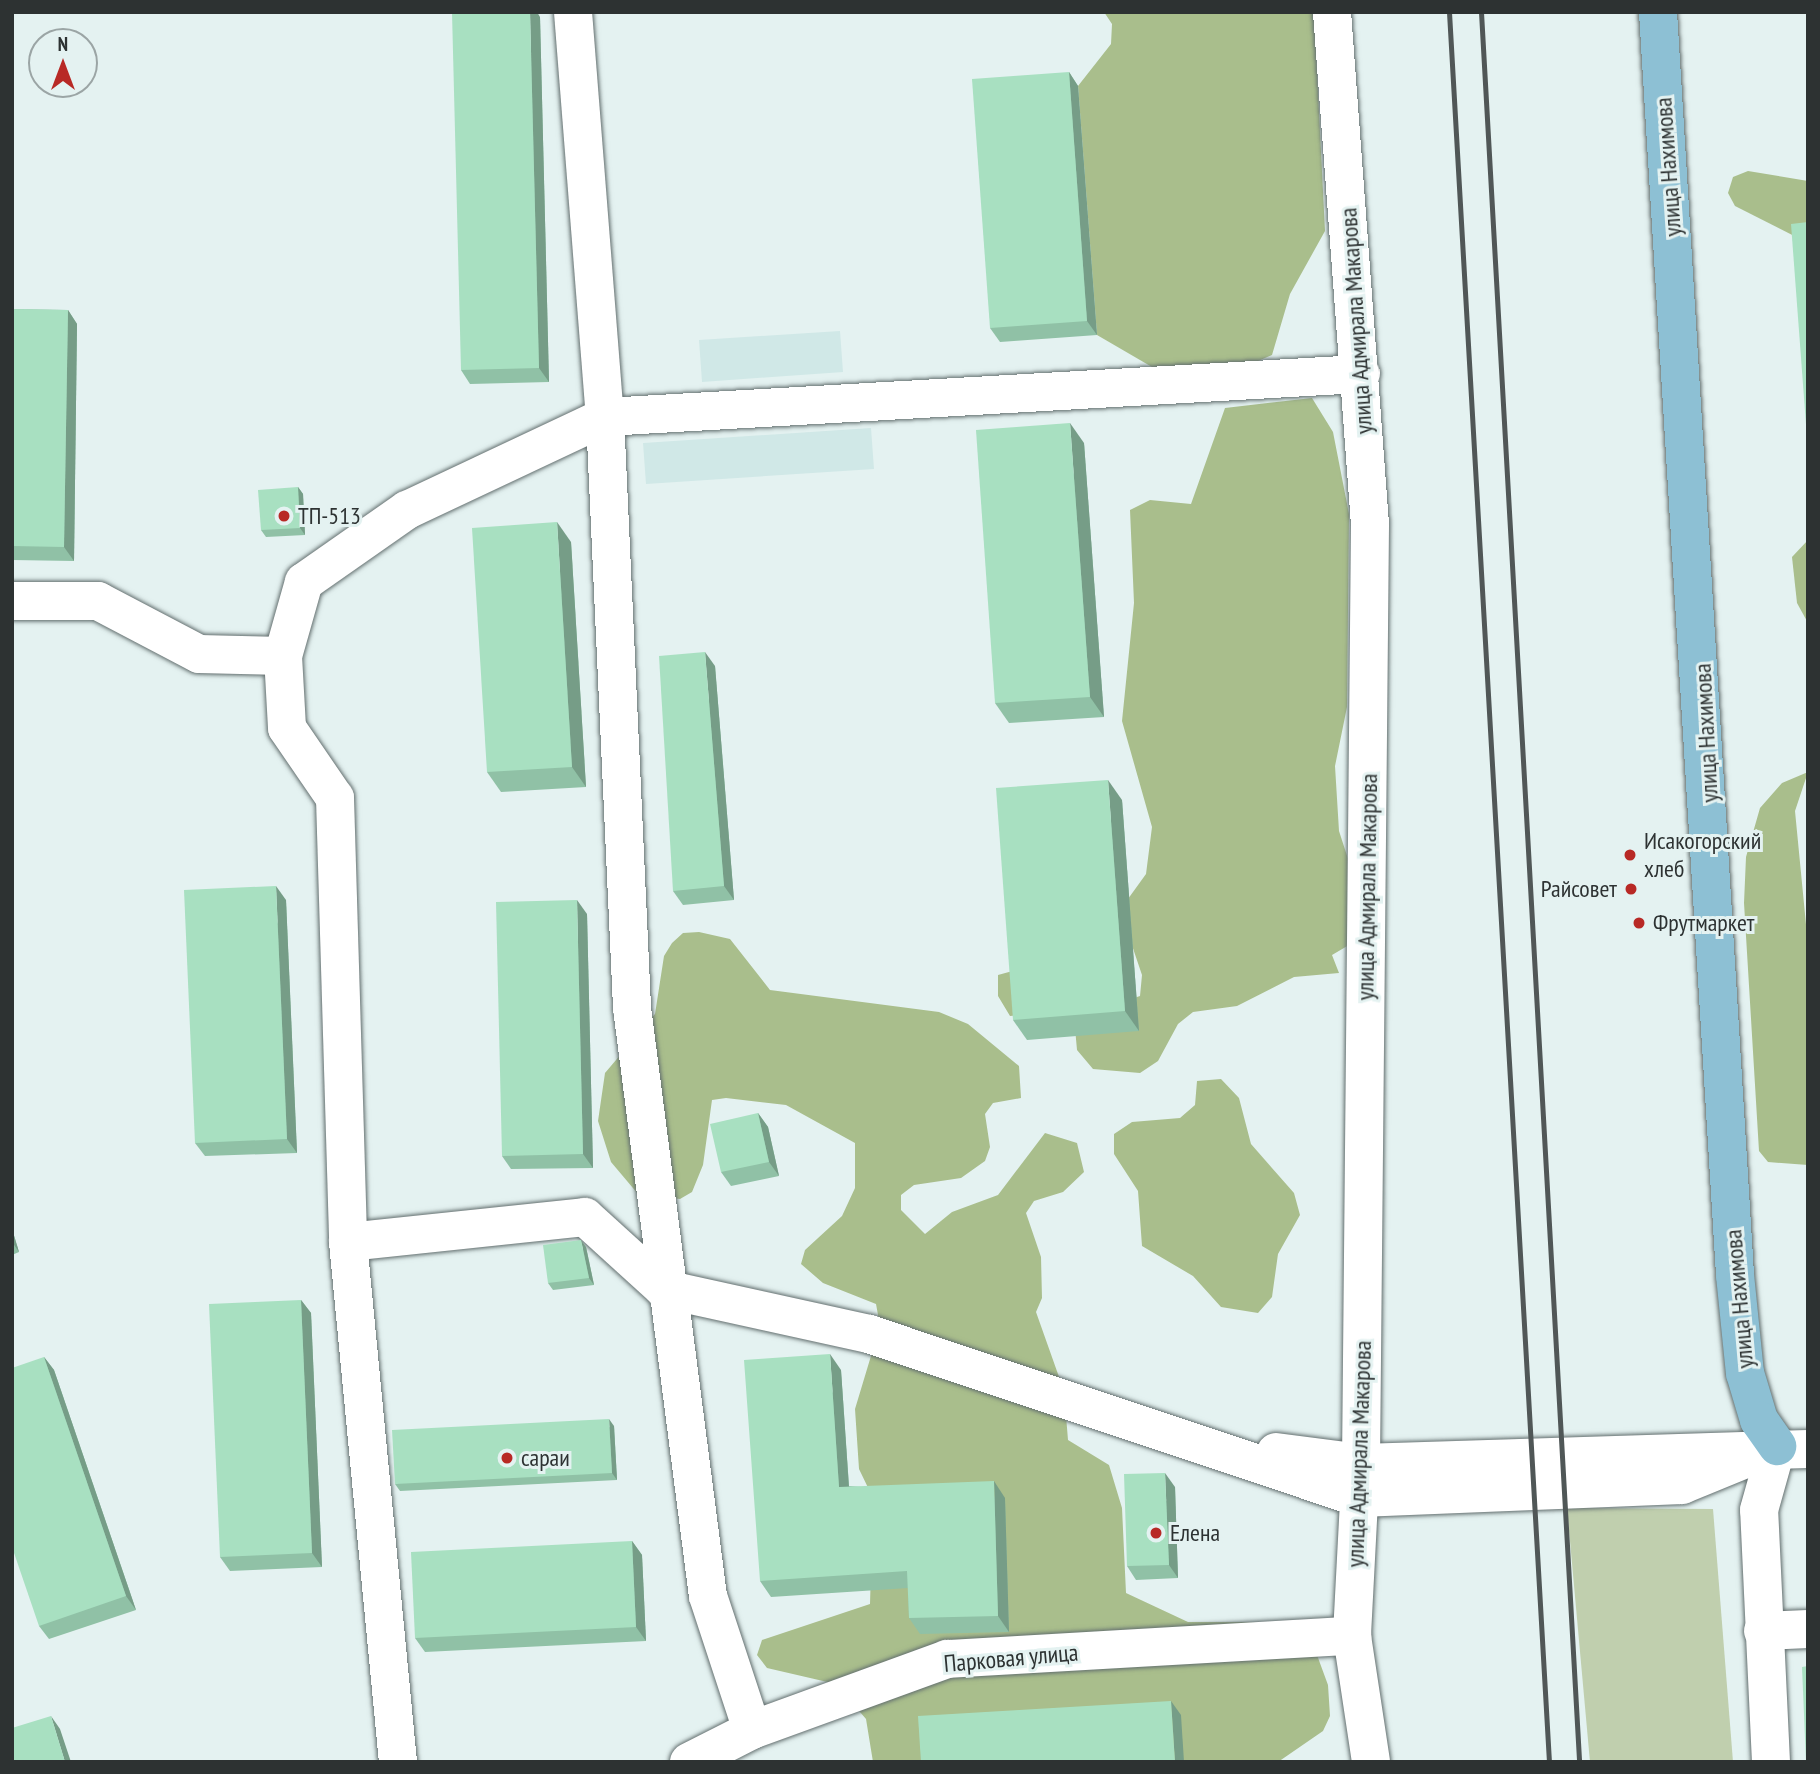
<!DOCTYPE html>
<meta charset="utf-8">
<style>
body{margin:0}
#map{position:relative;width:1820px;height:1774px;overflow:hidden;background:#e4f2f1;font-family:"PT Sans Narrow",sans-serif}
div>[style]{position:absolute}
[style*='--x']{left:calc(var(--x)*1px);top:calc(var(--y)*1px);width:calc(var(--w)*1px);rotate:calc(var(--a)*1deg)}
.built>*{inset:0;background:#d0e8e7}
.green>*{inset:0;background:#c0cfae}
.forest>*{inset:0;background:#a9be8c}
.roads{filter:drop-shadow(0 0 2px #636f6f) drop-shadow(0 0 2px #636f6f)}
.minor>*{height:38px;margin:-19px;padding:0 19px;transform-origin:19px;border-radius:19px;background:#fff}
.major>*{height:38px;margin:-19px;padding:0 19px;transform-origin:19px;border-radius:19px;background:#8dc0d4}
.rail>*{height:5px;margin:-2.5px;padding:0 2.5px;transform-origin:2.5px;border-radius:2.5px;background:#505757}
.wall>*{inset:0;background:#90c1a6}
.shaded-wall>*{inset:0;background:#769d87}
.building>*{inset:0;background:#a8e0c1}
.dots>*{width:19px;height:19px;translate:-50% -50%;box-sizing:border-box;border:4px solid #e4f2f1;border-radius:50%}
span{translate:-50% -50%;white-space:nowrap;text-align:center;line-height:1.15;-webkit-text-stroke:6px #e4f2f1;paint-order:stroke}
.street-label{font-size:24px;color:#2d3232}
.poi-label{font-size:24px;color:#2d3232}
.left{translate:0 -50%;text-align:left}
.right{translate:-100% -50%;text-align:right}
.frame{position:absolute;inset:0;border:14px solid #2d3232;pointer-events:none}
.north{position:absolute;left:28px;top:28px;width:70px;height:70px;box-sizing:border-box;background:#e4f2f1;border:2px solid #9ba5a5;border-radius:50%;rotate:0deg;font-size:19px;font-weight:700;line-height:28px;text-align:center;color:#2d3232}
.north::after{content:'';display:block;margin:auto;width:24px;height:32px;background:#b82925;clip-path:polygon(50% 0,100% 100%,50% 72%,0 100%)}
</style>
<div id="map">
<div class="built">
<i style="clip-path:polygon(840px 331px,843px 372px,702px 382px,699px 340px)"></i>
<i style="clip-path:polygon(871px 428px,874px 469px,646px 484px,643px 443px)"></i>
</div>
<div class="green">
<i style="clip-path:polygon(1567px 1508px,1713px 1509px,1733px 1762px,1590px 1762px)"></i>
</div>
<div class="forest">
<i style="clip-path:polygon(1104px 12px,1314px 12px,1325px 231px,1290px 294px,1272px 355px,1244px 367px,1152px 367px,1097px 335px,1078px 86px,1111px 44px,1112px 24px)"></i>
<i style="clip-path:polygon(1748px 171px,1808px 181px,1808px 243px,1735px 206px,1728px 193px,1733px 177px)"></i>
<i style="clip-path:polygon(1312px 398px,1333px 432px,1349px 514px,1347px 707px,1335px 766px,1339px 831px,1351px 868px,1349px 945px,1332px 955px,1339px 973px,1294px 977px,1237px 1006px,1193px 1012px,1178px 1024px,1158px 1061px,1140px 1073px,1093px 1069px,1077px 1050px,1075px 1028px,1034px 1014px,1010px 1016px,998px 996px,998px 975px,1020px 969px,1122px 1002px,1140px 996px,1142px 975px,1120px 910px,1146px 874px,1152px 827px,1122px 721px,1134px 603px,1130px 510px,1150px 500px,1191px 504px,1225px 408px)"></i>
<i style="clip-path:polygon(1808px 540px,1808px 623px,1797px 603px,1792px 557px)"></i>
<i style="clip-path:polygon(1808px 772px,1795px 811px,1808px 945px,1808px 1165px,1768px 1162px,1759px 1151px,1744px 903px,1746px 857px,1760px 808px,1782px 783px)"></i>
<i style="clip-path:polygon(699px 932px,730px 939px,770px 990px,939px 1012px,968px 1024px,1019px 1066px,1021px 1098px,993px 1103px,985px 1114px,990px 1147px,985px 1161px,961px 1178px,914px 1185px,901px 1195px,901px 1210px,925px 1234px,952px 1212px,998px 1195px,1045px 1133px,1077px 1143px,1084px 1172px,1063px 1192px,1034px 1201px,1026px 1213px,1041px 1257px,1042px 1298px,1036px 1312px,1064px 1391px,1068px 1440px,1109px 1465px,1122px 1508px,1126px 1593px,1188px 1622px,1290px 1622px,1317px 1655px,1328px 1685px,1330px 1716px,1323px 1731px,1278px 1762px,873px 1762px,866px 1719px,836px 1684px,767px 1668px,757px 1655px,762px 1640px,870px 1604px,873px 1498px,859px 1469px,855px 1409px,880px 1326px,876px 1304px,823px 1283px,801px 1264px,805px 1250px,842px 1216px,855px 1188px,855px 1143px,786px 1105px,726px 1098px,712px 1100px,703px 1165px,692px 1192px,680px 1199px,638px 1194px,611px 1162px,598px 1121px,605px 1073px,655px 1014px,664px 956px,672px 943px,683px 933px)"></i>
<i style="clip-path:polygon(1221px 1079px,1239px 1098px,1251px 1144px,1294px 1193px,1300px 1215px,1278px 1254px,1272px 1297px,1258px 1313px,1221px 1307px,1193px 1276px,1142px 1246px,1138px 1191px,1114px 1154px,1114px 1134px,1132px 1122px,1180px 1118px,1195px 1105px,1197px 1081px)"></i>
</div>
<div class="roads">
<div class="minor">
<i style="--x:573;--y:12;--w:406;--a:85.5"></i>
<i style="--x:605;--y:417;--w:592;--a:87.38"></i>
<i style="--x:632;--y:1008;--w:593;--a:82.64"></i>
<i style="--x:708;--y:1596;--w:141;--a:71.8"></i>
<i style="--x:1332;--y:12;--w:514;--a:85.76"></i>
<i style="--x:1370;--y:525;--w:938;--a:90.55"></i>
<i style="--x:1361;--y:1463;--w:173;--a:93"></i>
<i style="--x:1352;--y:1636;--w:127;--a:81.4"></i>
<i style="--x:12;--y:601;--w:86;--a:0"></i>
<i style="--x:98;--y:601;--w:114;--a:27.7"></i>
<i style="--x:199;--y:654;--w:84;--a:1.4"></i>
<i style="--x:283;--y:656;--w:77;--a:-74.2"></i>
<i style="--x:304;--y:582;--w:126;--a:-35"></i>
<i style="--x:407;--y:510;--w:219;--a:-25.2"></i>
<i style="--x:605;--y:417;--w:757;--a:-3.26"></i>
<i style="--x:283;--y:656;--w:72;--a:86.8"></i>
<i style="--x:287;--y:728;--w:85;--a:55.6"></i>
<i style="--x:335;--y:798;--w:444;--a:88.3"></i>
<i style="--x:348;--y:1242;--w:522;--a:84.51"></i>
<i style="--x:348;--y:1242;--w:238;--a:-6"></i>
<i style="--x:585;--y:1217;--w:107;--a:42.3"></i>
<i style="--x:664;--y:1289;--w:210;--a:12.4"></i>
<i style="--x:869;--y:1334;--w:518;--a:18.47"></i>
<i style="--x:1360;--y:1498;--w:322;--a:-2.3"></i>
<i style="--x:1682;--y:1485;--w:103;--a:-22.3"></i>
<i style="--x:1276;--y:1452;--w:86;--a:7.4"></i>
<i style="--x:1361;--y:1463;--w:447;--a:-1.8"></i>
<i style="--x:1763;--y:1631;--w:45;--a:-2.5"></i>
<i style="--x:689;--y:1762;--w:71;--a:-26.9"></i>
<i style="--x:752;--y:1730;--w:208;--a:-20"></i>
<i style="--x:947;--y:1659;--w:406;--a:-3.3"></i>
<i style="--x:1771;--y:1762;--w:252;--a:-92.7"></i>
<i style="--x:1759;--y:1510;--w:66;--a:-74.3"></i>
</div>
<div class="major">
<i style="--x:1658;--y:12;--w:1265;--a:86.51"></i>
<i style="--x:1735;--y:1275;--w:99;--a:84.2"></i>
<i style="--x:1745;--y:1373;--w:49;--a:73.4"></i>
<i style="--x:1759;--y:1420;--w:32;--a:55"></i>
</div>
</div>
<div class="rail">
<i style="--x:1449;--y:12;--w:1753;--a:86.73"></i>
<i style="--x:1481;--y:12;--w:1753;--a:86.79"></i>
</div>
<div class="wall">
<i style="clip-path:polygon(540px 17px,549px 382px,470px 384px,461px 370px)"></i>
<i style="clip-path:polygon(1069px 72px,1078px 86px,1097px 335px,1000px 342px,990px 328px)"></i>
<i style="clip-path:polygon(12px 309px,68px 310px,77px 324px,74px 561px,12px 560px)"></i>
<i style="clip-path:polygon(1084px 443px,1104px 717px,1009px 723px,995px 703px)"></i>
<i style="clip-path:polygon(298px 487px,303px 494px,305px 535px,266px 537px,261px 530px)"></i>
<i style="clip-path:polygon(571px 542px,586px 787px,501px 792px,487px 772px)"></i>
<i style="clip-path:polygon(715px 666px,734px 900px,683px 905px,673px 891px)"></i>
<i style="clip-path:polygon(1122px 800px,1139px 1031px,1027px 1040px,1013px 1020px)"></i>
<i style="clip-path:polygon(286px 900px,297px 1153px,205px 1156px,195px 1143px)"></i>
<i style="clip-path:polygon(587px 914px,593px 1168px,511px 1169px,502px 1156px)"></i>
<i style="clip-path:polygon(758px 1113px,768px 1127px,779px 1176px,731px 1186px,721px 1172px)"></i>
<i style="clip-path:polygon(12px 1229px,19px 1252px,12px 1255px)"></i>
<i style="clip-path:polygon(586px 1247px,594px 1285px,553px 1290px,548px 1283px)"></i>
<i style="clip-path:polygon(301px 1300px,311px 1313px,322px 1567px,230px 1571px,220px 1557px)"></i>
<i style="clip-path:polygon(44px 1357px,54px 1370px,136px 1610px,49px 1639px,39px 1626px)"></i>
<i style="clip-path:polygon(841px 1370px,849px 1486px,1005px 1498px,1009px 1632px,920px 1634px,909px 1618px,908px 1588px,771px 1597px,760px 1581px)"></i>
<i style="clip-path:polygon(614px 1426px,617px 1480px,400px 1491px,395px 1484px)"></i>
<i style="clip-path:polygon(1175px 1487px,1178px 1578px,1136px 1580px,1127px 1566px)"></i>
<i style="clip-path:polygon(632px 1541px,642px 1555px,646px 1641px,425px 1652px,415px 1638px)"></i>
</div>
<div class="shaded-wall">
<i style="clip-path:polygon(530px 12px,537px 12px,540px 17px,549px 382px,539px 368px)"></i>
<i style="clip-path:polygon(1069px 72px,1078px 86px,1097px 335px,1087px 321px)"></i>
<i style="clip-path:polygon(68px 310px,77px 324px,74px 561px,64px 547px)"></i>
<i style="clip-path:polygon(1070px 423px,1084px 443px,1104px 717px,1090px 697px)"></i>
<i style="clip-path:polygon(298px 487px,303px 494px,305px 535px,300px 528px)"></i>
<i style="clip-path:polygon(557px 522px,571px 542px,586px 787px,572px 767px)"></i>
<i style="clip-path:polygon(705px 652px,715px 666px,734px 900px,724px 886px)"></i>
<i style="clip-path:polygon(1108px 780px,1122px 800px,1139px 1031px,1125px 1011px)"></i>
<i style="clip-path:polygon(276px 886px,286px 900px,297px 1153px,287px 1139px)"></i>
<i style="clip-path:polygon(577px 900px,587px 914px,593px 1168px,583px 1154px)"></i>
<i style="clip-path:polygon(758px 1113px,768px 1127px,779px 1176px,769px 1162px)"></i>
<i style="clip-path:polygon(12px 1229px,19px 1252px,12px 1242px)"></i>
<i style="clip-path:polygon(581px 1240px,586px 1247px,594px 1285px,589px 1278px)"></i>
<i style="clip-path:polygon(301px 1300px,311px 1313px,322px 1567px,312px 1553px)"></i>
<i style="clip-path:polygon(830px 1354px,841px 1370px,850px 1503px,839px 1487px)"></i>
<i style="clip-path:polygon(44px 1357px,54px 1370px,136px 1610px,126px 1596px)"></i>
<i style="clip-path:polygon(609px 1419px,614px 1426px,617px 1480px,612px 1473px)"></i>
<i style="clip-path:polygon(1165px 1473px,1175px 1487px,1178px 1578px,1169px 1565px)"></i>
<i style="clip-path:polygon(994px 1481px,1005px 1498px,1009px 1632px,998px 1616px)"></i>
<i style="clip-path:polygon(632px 1541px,642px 1555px,646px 1641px,636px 1627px)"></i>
<i style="clip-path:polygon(1171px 1701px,1181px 1715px,1184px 1762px,1175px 1762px)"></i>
<i style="clip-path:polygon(51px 1716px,60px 1729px,71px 1762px,65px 1762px)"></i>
</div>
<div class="building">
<i style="clip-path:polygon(452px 12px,530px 12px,539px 368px,461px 370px)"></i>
<i style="clip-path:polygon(1069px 72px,1087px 321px,990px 328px,972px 79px)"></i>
<i style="clip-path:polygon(1808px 222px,1808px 451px,1791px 224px)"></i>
<i style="clip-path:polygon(12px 309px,68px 310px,64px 547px,12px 546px)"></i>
<i style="clip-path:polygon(1070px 423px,1090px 697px,995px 703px,976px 430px)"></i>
<i style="clip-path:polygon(298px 487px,300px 528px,261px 530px,258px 490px)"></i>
<i style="clip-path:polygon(557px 522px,572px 767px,487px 772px,472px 528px)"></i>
<i style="clip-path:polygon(705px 652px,724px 886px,673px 891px,659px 656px)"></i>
<i style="clip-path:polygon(1108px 780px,1125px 1011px,1013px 1020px,996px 788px)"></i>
<i style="clip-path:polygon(276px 886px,287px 1139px,195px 1143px,184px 890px)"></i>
<i style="clip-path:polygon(577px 900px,583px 1154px,502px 1156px,496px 902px)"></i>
<i style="clip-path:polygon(758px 1113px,769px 1162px,721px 1172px,710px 1124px)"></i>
<i style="clip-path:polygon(581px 1240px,589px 1278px,548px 1283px,543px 1245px)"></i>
<i style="clip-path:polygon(301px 1300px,312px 1553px,220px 1557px,209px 1304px)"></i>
<i style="clip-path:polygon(830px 1354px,839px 1487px,994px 1481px,998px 1616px,909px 1618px,907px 1571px,760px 1581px,744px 1360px)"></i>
<i style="clip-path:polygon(44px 1357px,126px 1596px,39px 1626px,12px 1547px,12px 1368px)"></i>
<i style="clip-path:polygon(609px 1419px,612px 1473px,395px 1484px,392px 1430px)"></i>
<i style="clip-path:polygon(1165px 1473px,1169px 1565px,1127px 1566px,1124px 1474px)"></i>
<i style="clip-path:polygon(632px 1541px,636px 1627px,415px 1638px,411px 1552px)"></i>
<i style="clip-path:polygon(1808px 1666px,1808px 1762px,1806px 1762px,1802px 1667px)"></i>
<i style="clip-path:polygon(1171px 1701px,1175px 1762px,921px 1762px,918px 1716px)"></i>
<i style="clip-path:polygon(51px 1716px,65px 1762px,12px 1762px,12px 1728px)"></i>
</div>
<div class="dots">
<i style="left:284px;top:516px;background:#b82925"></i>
<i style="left:1630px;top:855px;background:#b82925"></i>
<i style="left:1631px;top:889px;background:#b82925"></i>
<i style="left:1639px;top:923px;background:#b82925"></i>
<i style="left:507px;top:1458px;background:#b82925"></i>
<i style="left:1156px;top:1533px;background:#b82925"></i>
</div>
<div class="street-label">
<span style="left:1668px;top:167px;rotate:-94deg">улица Нахимова</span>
<span style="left:1356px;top:321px;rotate:-94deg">улица Адмирала Макарова</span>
<span style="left:1706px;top:733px;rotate:-93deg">улица Нахимова</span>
<span style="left:1367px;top:887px;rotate:-89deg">улица Адмирала Макарова</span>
<span style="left:1739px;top:1299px;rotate:-95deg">улица Нахимова</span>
<span style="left:1359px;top:1454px;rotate:-88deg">улица Адмирала Макарова</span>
<span style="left:1011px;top:1658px;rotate:-5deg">Парковая улица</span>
</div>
<div class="poi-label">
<span class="left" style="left:298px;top:516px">ТП-513</span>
<span class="left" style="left:1644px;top:855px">Исакогорский<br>хлеб</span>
<span class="right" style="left:1617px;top:889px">Райсовет</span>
<span class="left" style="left:1653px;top:923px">Фрутмаркет</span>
<span class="left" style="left:521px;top:1458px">сараи</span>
<span class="left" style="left:1170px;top:1533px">Елена</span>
</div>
<div class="frame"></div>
<div class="north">N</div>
</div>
